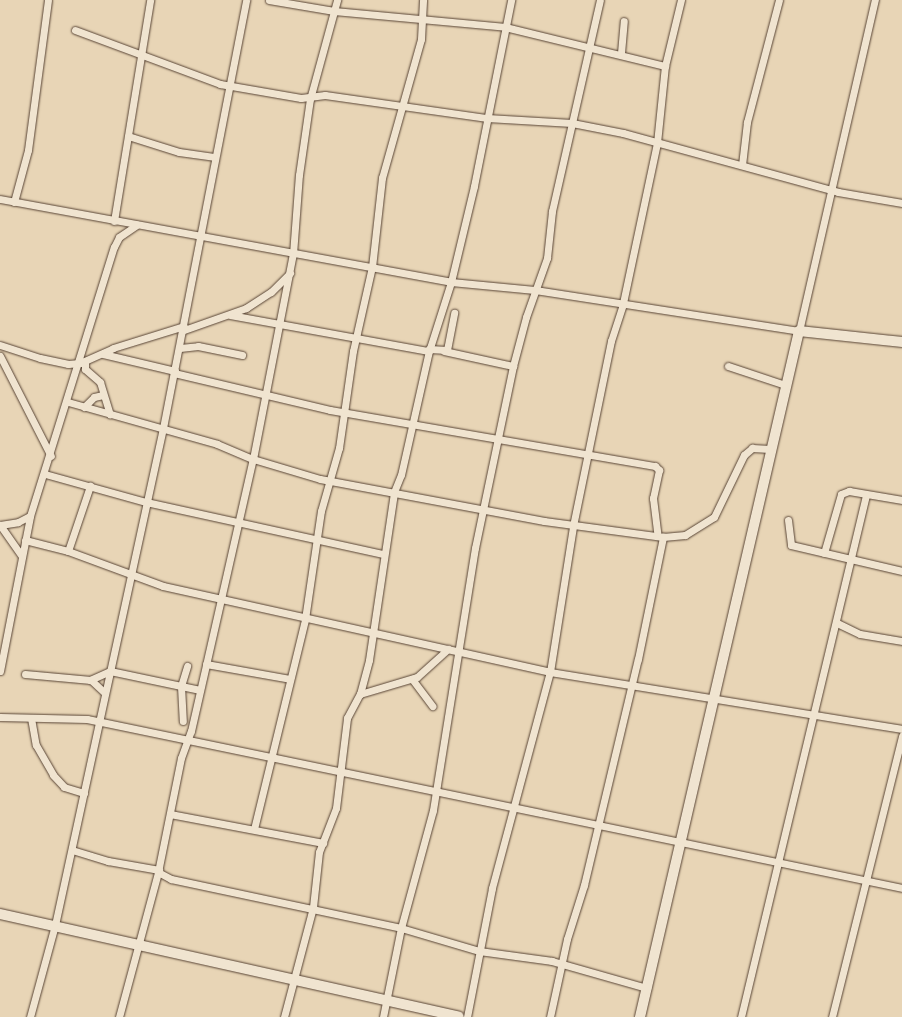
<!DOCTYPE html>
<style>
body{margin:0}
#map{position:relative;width:902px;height:1017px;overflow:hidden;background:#e8d5b6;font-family:"Gentium Book Plus",serif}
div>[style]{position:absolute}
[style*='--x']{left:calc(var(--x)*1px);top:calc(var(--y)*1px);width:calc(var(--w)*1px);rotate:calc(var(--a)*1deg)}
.roads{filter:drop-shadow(0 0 1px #584435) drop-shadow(0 0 1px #584435)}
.street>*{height:7px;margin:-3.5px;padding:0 3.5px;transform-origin:3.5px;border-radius:3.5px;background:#f0e4d0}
.secondary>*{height:10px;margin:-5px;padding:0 5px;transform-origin:5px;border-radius:5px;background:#f0e4d0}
span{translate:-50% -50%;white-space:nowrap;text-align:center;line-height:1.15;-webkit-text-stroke:4px #f0e4d0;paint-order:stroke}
</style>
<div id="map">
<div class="roads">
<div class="street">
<i style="--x:269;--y:0;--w:66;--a:9.6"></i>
<i style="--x:334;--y:11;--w:172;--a:5.3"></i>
<i style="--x:505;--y:27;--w:165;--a:13.7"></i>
<i style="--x:75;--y:30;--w:155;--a:20.4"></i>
<i style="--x:220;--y:84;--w:82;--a:9.8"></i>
<i style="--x:301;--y:98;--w:24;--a:-7"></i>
<i style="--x:325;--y:95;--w:164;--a:8.1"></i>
<i style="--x:487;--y:118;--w:85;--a:3.4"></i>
<i style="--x:572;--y:123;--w:52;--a:11.1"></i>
<i style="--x:623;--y:133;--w:223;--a:15.3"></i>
<i style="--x:838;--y:192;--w:65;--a:9.8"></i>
<i style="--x:621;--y:53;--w:32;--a:-85"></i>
<i style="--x:128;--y:136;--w:53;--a:17.4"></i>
<i style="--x:179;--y:152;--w:35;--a:8"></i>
<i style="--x:742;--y:165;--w:43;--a:-83.4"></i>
<i style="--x:747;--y:122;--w:126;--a:-75.3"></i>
<i style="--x:0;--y:199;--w:459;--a:10.4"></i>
<i style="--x:451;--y:282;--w:84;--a:5.4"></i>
<i style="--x:535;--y:290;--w:267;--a:8.8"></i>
<i style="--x:799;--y:331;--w:340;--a:-77.1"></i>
<i style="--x:14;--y:202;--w:54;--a:-74.9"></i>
<i style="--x:28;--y:150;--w:151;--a:-82.4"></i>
<i style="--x:114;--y:221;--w:224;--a:-80.7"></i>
<i style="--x:230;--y:315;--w:202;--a:10.3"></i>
<i style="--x:184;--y:330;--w:66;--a:-19.5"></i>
<i style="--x:246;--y:308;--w:30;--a:-33"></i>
<i style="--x:271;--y:292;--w:27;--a:-45"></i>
<i style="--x:0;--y:345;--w:42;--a:18"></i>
<i style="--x:40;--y:358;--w:29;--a:12"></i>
<i style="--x:68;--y:364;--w:12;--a:-5"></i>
<i style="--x:80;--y:363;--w:36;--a:-24"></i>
<i style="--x:113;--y:348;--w:74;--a:-17.2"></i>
<i style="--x:180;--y:348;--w:18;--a:-6"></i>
<i style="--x:198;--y:346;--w:45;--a:11.6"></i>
<i style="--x:429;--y:349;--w:18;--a:3"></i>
<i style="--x:447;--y:350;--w:38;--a:-79"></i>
<i style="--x:444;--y:351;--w:71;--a:12.3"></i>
<i style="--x:103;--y:354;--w:74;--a:13.3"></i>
<i style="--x:0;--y:356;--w:112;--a:63"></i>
<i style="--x:85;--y:361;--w:8;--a:90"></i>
<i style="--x:85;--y:369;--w:20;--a:41"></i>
<i style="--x:100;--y:382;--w:34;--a:73"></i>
<i style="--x:728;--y:366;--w:60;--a:18.4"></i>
<i style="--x:174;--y:373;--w:160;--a:13.3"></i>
<i style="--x:330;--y:410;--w:330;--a:9.8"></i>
<i style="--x:655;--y:466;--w:6;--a:45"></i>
<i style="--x:659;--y:470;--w:29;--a:102"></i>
<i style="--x:653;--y:498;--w:38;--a:83"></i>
<i style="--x:68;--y:402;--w:155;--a:15.7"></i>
<i style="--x:217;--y:444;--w:39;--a:23"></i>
<i style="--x:253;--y:459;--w:70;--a:16.6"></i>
<i style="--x:320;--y:479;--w:228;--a:10.6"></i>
<i style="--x:544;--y:521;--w:120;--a:7.7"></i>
<i style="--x:663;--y:537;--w:22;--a:-5"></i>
<i style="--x:685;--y:535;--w:34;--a:-32"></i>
<i style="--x:714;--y:517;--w:69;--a:-64.2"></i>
<i style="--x:744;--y:455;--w:11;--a:-41"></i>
<i style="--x:752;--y:448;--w:18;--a:3"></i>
<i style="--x:84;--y:407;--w:14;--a:-45"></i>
<i style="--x:94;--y:397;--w:9;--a:-13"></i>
<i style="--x:45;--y:474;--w:105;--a:15.5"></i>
<i style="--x:146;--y:502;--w:243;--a:12.4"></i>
<i style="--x:788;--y:520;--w:25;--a:83"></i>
<i style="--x:791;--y:545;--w:114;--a:13.2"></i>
<i style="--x:0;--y:525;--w:37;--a:55"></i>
<i style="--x:0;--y:525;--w:18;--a:-9"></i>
<i style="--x:18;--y:522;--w:13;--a:-27"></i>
<i style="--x:25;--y:540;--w:44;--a:14.3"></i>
<i style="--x:68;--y:551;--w:101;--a:20.2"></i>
<i style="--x:163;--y:586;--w:396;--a:12.5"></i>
<i style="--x:550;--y:672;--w:357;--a:9.2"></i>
<i style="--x:68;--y:551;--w:69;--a:-71.3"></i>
<i style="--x:824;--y:553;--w:61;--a:-73.9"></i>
<i style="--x:841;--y:494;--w:9;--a:-21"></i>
<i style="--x:849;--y:491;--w:54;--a:9.6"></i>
<i style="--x:837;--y:623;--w:25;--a:26"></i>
<i style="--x:860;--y:634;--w:43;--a:9.5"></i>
<i style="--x:206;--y:664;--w:85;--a:10.1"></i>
<i style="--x:0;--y:671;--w:158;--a:-79"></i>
<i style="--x:30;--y:516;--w:282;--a:-72.7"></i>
<i style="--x:114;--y:247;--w:11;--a:-63"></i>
<i style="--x:119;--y:237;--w:22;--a:-34"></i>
<i style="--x:25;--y:674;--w:66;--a:5.2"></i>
<i style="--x:91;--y:680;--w:19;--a:43"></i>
<i style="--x:412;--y:679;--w:34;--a:53"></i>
<i style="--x:90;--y:680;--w:22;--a:-24"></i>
<i style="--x:110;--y:671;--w:92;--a:11.9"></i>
<i style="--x:181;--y:686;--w:35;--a:87"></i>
<i style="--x:181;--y:686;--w:21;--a:-73"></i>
<i style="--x:360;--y:694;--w:59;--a:-16.6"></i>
<i style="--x:417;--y:677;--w:42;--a:-42.1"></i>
<i style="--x:0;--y:717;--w:87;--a:1.3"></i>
<i style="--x:87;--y:719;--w:832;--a:11.71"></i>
<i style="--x:31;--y:718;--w:27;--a:80"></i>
<i style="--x:36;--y:745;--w:34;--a:60"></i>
<i style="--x:53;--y:775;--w:16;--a:47"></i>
<i style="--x:64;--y:787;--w:21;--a:17"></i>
<i style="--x:170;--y:814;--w:156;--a:10.7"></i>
<i style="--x:254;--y:829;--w:216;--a:-76.3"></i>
<i style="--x:305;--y:619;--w:109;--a:-81.6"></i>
<i style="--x:321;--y:511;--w:66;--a:-74.1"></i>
<i style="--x:339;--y:448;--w:98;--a:-81.8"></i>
<i style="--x:353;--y:351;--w:86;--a:-77.3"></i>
<i style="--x:372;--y:267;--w:90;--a:-83.6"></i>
<i style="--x:382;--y:178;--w:144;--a:-74.3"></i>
<i style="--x:421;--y:39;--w:39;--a:-87"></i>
<i style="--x:72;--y:850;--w:38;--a:17"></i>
<i style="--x:108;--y:861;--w:52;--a:10"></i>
<i style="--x:158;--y:872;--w:15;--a:28"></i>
<i style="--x:171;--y:879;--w:235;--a:12"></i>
<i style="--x:401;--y:928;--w:81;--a:16.4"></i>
<i style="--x:479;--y:951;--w:74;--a:7.8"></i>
<i style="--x:552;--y:961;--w:99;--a:15.9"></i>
<i style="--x:30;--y:1017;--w:95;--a:-74.8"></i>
<i style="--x:55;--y:925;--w:509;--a:-77.74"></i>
<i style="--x:163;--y:428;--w:436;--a:-79"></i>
<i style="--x:119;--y:1017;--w:150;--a:-74.9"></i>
<i style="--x:158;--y:872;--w:116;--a:-78.6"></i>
<i style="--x:181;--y:758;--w:29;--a:-70"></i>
<i style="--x:191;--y:731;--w:279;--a:-77.2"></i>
<i style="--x:253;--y:459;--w:209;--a:-79"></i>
<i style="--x:293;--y:254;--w:79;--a:-85.7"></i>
<i style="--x:299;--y:175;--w:77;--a:-81.8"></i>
<i style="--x:310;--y:99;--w:103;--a:-74.7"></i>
<i style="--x:284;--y:1017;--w:114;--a:-75.2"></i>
<i style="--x:313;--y:907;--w:55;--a:-83.8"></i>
<i style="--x:319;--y:852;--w:47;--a:-68.9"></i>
<i style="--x:336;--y:808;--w:91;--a:-83"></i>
<i style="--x:347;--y:718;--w:27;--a:-62"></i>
<i style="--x:360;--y:694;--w:35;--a:-75"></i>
<i style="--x:369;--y:660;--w:170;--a:-81.5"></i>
<i style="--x:394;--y:492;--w:18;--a:-68"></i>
<i style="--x:401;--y:475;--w:127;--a:-77.3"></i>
<i style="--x:429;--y:351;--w:72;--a:-72.3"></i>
<i style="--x:451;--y:282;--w:99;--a:-76.5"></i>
<i style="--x:474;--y:186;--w:190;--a:-78.7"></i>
<i style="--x:383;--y:1017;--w:91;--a:-78.6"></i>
<i style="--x:401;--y:928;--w:122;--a:-74.8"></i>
<i style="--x:433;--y:810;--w:265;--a:-80.9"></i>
<i style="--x:475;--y:548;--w:186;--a:-78.2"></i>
<i style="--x:513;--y:366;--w:51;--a:-75.1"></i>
<i style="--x:526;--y:317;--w:63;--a:-70.4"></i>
<i style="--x:547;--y:258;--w:47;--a:-83.9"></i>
<i style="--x:552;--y:211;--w:216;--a:-77.2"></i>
<i style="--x:467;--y:1017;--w:131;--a:-79"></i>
<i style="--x:492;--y:888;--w:224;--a:-75"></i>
<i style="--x:550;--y:672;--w:148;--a:-81"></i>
<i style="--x:573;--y:526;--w:189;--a:-78.4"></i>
<i style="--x:611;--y:341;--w:40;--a:-72"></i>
<i style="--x:623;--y:303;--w:164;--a:-78"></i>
<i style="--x:657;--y:143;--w:77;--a:-84.1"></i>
<i style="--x:665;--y:66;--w:68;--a:-76.4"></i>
<i style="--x:550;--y:1017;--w:80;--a:-77.7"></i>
<i style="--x:567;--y:939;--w:57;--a:-72.5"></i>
<i style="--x:584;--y:885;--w:232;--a:-76.6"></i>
<i style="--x:638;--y:659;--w:125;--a:-78.4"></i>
<i style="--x:741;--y:1017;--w:537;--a:-76.53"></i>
<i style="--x:832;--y:1017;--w:290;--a:-76"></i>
</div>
<div class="secondary">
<i style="--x:0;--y:914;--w:470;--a:12.6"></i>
<i style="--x:640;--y:1017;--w:704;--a:-76.95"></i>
<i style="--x:799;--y:331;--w:104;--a:6.1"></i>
</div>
</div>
</div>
